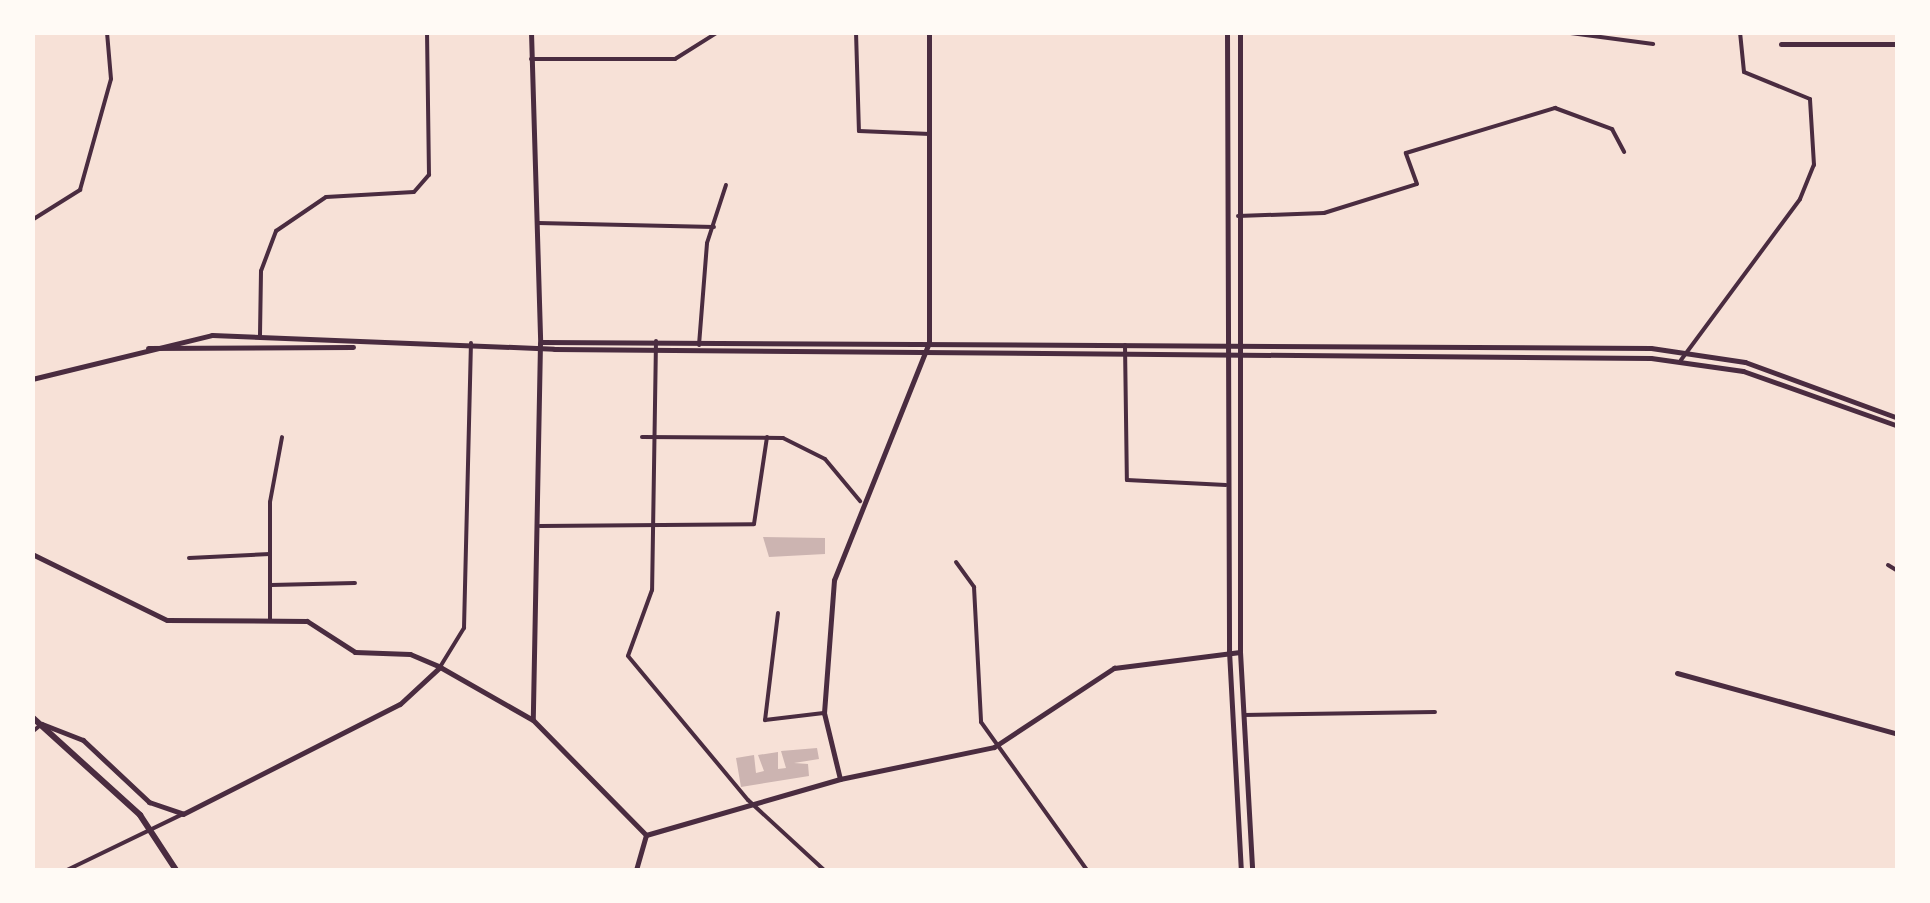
<!DOCTYPE html>
<style>
body{margin:0}
#map{position:relative;width:1930px;height:903px;overflow:hidden;background:#f7e1d7;font-family:"Exo 2",sans-serif}
div>[style]{position:absolute}
[style*='--x']{left:calc(var(--x)*1px);top:calc(var(--y)*1px);width:calc(var(--w)*1px);rotate:calc(var(--a)*1deg)}
.building>*{inset:0;background:#ccb4b1}
.minor>*{height:4px;margin:-2px;padding:0 2px;transform-origin:2px;border-radius:2px;background:#4a2c40}
.tertiary>*{height:5px;margin:-2.5px;padding:0 2.5px;transform-origin:2.5px;border-radius:2.5px;background:#4a2c40}
.secondary>*{height:5px;margin:-2.5px;padding:0 2.5px;transform-origin:2.5px;border-radius:2.5px;background:#4a2c40}
.primary>*{height:6px;margin:-3px;padding:0 3px;transform-origin:3px;border-radius:3px;background:#4a2c40}
span{translate:-50% -50%;white-space:nowrap;text-align:center;line-height:1.15;-webkit-text-stroke:8px #fffaf5;paint-order:stroke}
.frame{position:absolute;inset:0;border:35px solid #fffaf5;pointer-events:none}
</style>
<div id="map">
<div class="building">
<i style="clip-path:polygon(763px 537px,825px 538px,825px 554px,769px 557px)"></i>
<i style="clip-path:polygon(817px 748px,819px 759px,794px 763px,808px 764px,809px 776px,741px 787px,736px 758px,754px 755px,756px 773px,764px 771px,758px 755px,778px 752px,778px 769px,786px 768px,781px 751px)"></i>
</div>
<div class="minor">
<i style="--x:856;--y:32;--w:99;--a:88.3"></i>
<i style="--x:859;--y:131;--w:71;--a:2.4"></i>
<i style="--x:1563;--y:32;--w:91;--a:7.6"></i>
<i style="--x:531;--y:59;--w:144;--a:0"></i>
<i style="--x:675;--y:59;--w:51;--a:-32.1"></i>
<i style="--x:1238;--y:216;--w:86;--a:-2"></i>
<i style="--x:1324;--y:213;--w:97;--a:-17.3"></i>
<i style="--x:1417;--y:184;--w:33;--a:-110"></i>
<i style="--x:1406;--y:153;--w:156;--a:-16.8"></i>
<i style="--x:1555;--y:108;--w:61;--a:20.2"></i>
<i style="--x:1612;--y:129;--w:26;--a:62"></i>
<i style="--x:32;--y:220;--w:57;--a:-32"></i>
<i style="--x:80;--y:190;--w:115;--a:-74.4"></i>
<i style="--x:111;--y:79;--w:47;--a:-94.9"></i>
<i style="--x:538;--y:223;--w:176;--a:1.3"></i>
<i style="--x:260;--y:335;--w:64;--a:-89.1"></i>
<i style="--x:261;--y:271;--w:43;--a:-69.4"></i>
<i style="--x:276;--y:231;--w:60;--a:-34.2"></i>
<i style="--x:326;--y:197;--w:88;--a:-3.3"></i>
<i style="--x:414;--y:192;--w:23;--a:-49"></i>
<i style="--x:429;--y:175;--w:143;--a:-90.8"></i>
<i style="--x:656;--y:341;--w:249;--a:90.9"></i>
<i style="--x:652;--y:590;--w:70;--a:110"></i>
<i style="--x:628;--y:656;--w:187;--a:50.2"></i>
<i style="--x:748;--y:800;--w:103;--a:42.6"></i>
<i style="--x:699;--y:345;--w:102;--a:-85.5"></i>
<i style="--x:707;--y:243;--w:61;--a:-71.9"></i>
<i style="--x:1125;--y:345;--w:135;--a:89.2"></i>
<i style="--x:1127;--y:480;--w:99;--a:2.9"></i>
<i style="--x:1681;--y:360;--w:200;--a:-53.5"></i>
<i style="--x:1800;--y:199;--w:37;--a:-68"></i>
<i style="--x:1814;--y:165;--w:66;--a:-93.5"></i>
<i style="--x:1810;--y:99;--w:71;--a:-157.8"></i>
<i style="--x:1744;--y:72;--w:40;--a:-95.7"></i>
<i style="--x:642;--y:437;--w:141;--a:0.4"></i>
<i style="--x:783;--y:438;--w:47;--a:26.6"></i>
<i style="--x:825;--y:459;--w:55;--a:50.2"></i>
<i style="--x:540;--y:526;--w:214;--a:-0.5"></i>
<i style="--x:754;--y:524;--w:88;--a:-81.5"></i>
<i style="--x:189;--y:558;--w:81;--a:-2.8"></i>
<i style="--x:956;--y:562;--w:31;--a:54"></i>
<i style="--x:974;--y:587;--w:135;--a:87"></i>
<i style="--x:981;--y:722;--w:182;--a:54.4"></i>
<i style="--x:1888;--y:565;--w:12;--a:31"></i>
<i style="--x:271;--y:585;--w:84;--a:-1.4"></i>
<i style="--x:778;--y:613;--w:108;--a:96.9"></i>
<i style="--x:765;--y:720;--w:59;--a:-6.8"></i>
<i style="--x:270;--y:620;--w:118;--a:-90"></i>
<i style="--x:270;--y:502;--w:66;--a:-79.5"></i>
<i style="--x:440;--y:667;--w:46;--a:-58.4"></i>
<i style="--x:464;--y:628;--w:285;--a:-88.6"></i>
<i style="--x:1244;--y:715;--w:191;--a:-0.9"></i>
<i style="--x:32;--y:732;--w:13;--a:-39"></i>
<i style="--x:67;--y:870;--w:129;--a:-25.8"></i>
</div>
<div class="tertiary">
<i style="--x:531;--y:32;--w:311;--a:88.3"></i>
<i style="--x:540;--y:343;--w:376;--a:91.1"></i>
<i style="--x:1781;--y:44;--w:117;--a:0"></i>
<i style="--x:32;--y:554;--w:150;--a:26.1"></i>
<i style="--x:167;--y:620;--w:140;--a:0.4"></i>
<i style="--x:307;--y:621;--w:57;--a:32.9"></i>
<i style="--x:355;--y:652;--w:55;--a:2.1"></i>
<i style="--x:410;--y:654;--w:33;--a:23"></i>
<i style="--x:440;--y:667;--w:107;--a:29.7"></i>
<i style="--x:533;--y:720;--w:161;--a:45.5"></i>
<i style="--x:646;--y:835;--w:36;--a:106"></i>
<i style="--x:1677;--y:673;--w:229;--a:15.4"></i>
<i style="--x:42;--y:724;--w:44;--a:21.3"></i>
<i style="--x:83;--y:740;--w:91;--a:43.2"></i>
<i style="--x:149;--y:802;--w:36;--a:19"></i>
<i style="--x:183;--y:814;--w:243;--a:-26.9"></i>
<i style="--x:400;--y:704;--w:54;--a:-42.8"></i>
<i style="--x:840;--y:779;--w:157;--a:-11.7"></i>
<i style="--x:994;--y:747;--w:144;--a:-33.4"></i>
<i style="--x:1114;--y:668;--w:127;--a:-7.2"></i>
<i style="--x:646;--y:835;--w:202;--a:-16.1"></i>
<i style="--x:840;--y:779;--w:68;--a:-103.6"></i>
<i style="--x:824;--y:713;--w:133;--a:-85.7"></i>
<i style="--x:834;--y:580;--w:255;--a:-68.2"></i>
<i style="--x:929;--y:343;--w:311;--a:-90"></i>
</div>
<div class="secondary">
<i style="--x:1227;--y:32;--w:619;--a:89.81"></i>
<i style="--x:1229;--y:651;--w:219;--a:86.9"></i>
<i style="--x:1240;--y:32;--w:620;--a:90"></i>
<i style="--x:1240;--y:652;--w:218;--a:86.8"></i>
<i style="--x:542;--y:342;--w:1109;--a:0.31"></i>
<i style="--x:1651;--y:348;--w:95;--a:8.5"></i>
<i style="--x:1745;--y:362;--w:163;--a:20.1"></i>
<i style="--x:148;--y:348;--w:205;--a:-0.3"></i>
<i style="--x:32;--y:379;--w:185;--a:-13.7"></i>
<i style="--x:212;--y:335;--w:342;--a:2.3"></i>
<i style="--x:554;--y:349;--w:1097;--a:0.47"></i>
<i style="--x:1651;--y:358;--w:93;--a:8"></i>
<i style="--x:1743;--y:371;--w:164;--a:19.5"></i>
</div>
<div class="primary">
<i style="--x:32;--y:717;--w:146;--a:42.2"></i>
<i style="--x:140;--y:815;--w:66;--a:56.8"></i>
</div>
<div class="frame"></div>
</div>
